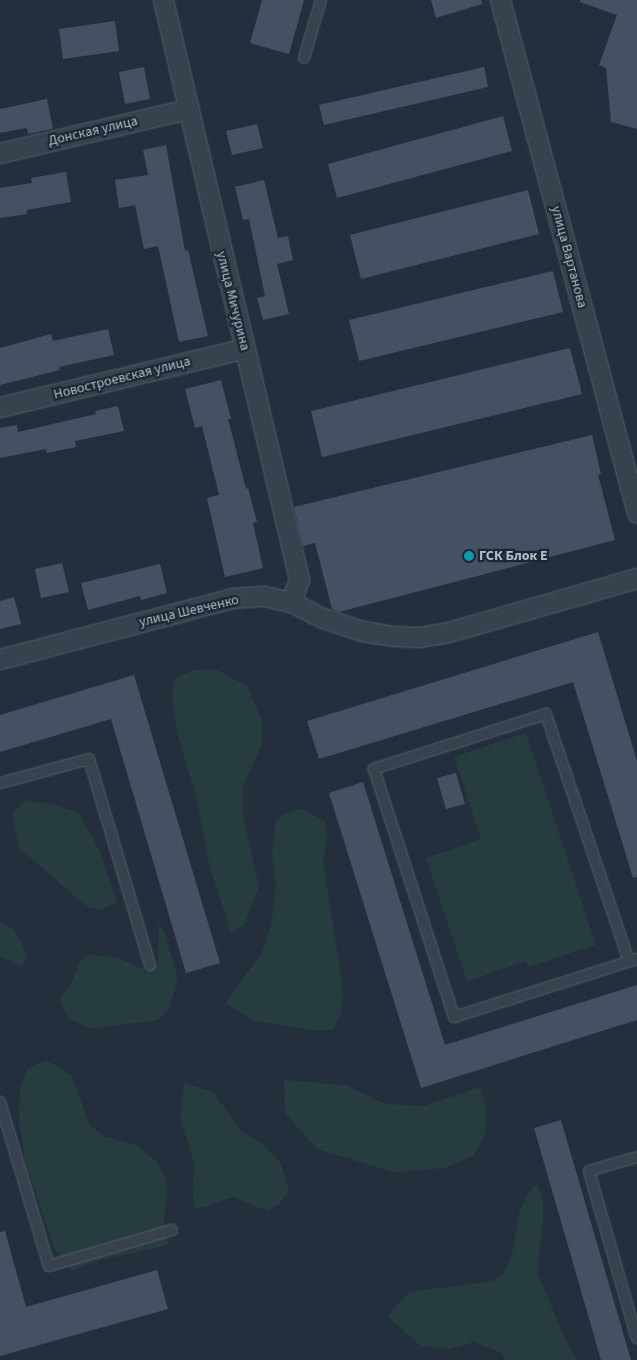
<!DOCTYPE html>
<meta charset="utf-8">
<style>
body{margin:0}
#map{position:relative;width:637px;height:1360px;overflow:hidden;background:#242f3e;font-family:"Source Sans 3",sans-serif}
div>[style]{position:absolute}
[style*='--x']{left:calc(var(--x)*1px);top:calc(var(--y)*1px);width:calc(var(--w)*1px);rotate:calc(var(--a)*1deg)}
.green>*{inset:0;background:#263c3f}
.building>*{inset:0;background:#455162}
.roads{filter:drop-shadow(0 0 1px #565f6c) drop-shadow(0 0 1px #565f6c)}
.lane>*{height:10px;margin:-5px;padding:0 5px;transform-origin:5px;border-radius:5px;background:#38414e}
.street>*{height:19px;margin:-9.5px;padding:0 9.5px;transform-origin:9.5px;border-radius:9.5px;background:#38414e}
.dots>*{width:14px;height:14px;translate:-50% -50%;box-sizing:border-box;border:2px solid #1d2633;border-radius:50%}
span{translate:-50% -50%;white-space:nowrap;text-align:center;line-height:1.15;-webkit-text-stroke:4.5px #1d2633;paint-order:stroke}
.street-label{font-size:14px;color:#b4bcc9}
.poi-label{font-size:14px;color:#b4bcc9;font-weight:700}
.left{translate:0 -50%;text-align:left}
</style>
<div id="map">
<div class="green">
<i style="clip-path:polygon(215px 669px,247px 686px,262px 720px,262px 745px,243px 785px,243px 816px,259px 887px,244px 925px,231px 933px,209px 864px,196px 795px,178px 737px,172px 699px,174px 680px,192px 670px)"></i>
<i style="clip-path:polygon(526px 733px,596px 945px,529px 967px,526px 961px,467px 981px,426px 858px,481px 839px,454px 757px)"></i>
<i style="clip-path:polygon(25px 800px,55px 805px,79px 813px,99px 850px,117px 902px,101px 910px,89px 908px,19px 848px,12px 814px)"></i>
<i style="clip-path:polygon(302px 809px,326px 822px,327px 842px,323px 860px,343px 990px,341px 1013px,333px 1030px,311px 1030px,254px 1021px,226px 1003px,262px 952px,271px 926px,276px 886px,272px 855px,276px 820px,287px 813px)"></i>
<i style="clip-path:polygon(0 922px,14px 929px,28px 956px,21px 967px,0 956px)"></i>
<i style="clip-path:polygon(159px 924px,164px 932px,177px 975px,176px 986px,169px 1009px,158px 1020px,91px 1029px,68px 1018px,59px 999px,72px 981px,79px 963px,88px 955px,117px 957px,148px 972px,158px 965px)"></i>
<i style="clip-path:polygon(46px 1060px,72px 1076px,90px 1126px,104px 1136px,136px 1145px,158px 1163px,166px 1181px,167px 1196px,164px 1221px,168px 1245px,101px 1260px,72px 1270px,54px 1248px,25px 1160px,19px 1121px,20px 1088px,27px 1069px)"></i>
<i style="clip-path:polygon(284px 1080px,346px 1085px,386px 1104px,424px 1106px,480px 1087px,487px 1110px,484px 1137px,473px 1156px,445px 1168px,394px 1172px,317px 1149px,285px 1113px)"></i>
<i style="clip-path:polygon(184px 1083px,213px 1092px,243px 1133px,264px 1145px,281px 1164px,289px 1191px,280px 1203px,267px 1211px,233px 1197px,205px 1207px,195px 1208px,193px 1200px,194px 1163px,180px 1117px)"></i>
<i style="clip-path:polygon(538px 1184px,543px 1202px,543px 1222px,537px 1272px,566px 1341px,577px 1360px,505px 1360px,502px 1353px,474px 1342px,449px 1349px,421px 1346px,387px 1316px,409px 1292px,493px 1281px,504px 1273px,512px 1254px,519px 1213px,530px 1190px)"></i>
</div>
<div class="building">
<i style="clip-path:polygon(262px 0,304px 0,289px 54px,250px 43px)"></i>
<i style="clip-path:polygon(431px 0,481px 0,482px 4px,436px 18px)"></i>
<i style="clip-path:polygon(580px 0,637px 0,637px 129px,611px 122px,606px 68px,599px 65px,617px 15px,580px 2px)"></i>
<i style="clip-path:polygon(115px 21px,119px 51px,63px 59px,59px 29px)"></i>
<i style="clip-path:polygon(144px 67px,150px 99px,125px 104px,119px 72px)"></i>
<i style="clip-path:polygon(484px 67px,488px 87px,324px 125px,319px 105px)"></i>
<i style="clip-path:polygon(47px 99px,53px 129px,28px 134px,27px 128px,0 133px,0 109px)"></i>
<i style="clip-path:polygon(503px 116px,512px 151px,337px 198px,328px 164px)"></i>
<i style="clip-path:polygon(257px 124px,263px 148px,232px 155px,226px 131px)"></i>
<i style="clip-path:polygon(166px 145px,185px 251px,188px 250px,208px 336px,179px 342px,158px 246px,144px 249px,135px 205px,119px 208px,115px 180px,148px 175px,143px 150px)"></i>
<i style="clip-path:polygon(66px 172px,71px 202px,26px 210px,27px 214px,0 218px,0 188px,32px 183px,31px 178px)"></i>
<i style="clip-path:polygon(264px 180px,278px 238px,288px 236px,293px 260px,277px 264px,289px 314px,263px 320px,257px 298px,265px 296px,249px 219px,243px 220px,235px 187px)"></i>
<i style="clip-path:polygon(528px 190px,539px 234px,361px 279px,350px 235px)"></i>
<i style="clip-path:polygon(553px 271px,563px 312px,359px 361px,349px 320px)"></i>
<i style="clip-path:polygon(108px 329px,114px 355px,59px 367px,60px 370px,0 385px,0 348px,51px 334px,53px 341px)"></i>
<i style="clip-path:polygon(570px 348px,582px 394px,322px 457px,311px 411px)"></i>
<i style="clip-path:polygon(221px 380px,231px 419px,228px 419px,246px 489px,248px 488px,257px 522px,253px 523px,263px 568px,225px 577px,207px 498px,219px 495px,202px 426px,195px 428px,185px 389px)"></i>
<i style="clip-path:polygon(118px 406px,124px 431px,75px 441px,76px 447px,47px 453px,46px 449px,0 458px,0 428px,17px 425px,18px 432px,96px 414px,95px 411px)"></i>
<i style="clip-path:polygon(592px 435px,601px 474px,598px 475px,615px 540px,339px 612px,332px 609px,315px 543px,303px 546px,294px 507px)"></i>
<i style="clip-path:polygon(62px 563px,69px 592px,41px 598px,35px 569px)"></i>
<i style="clip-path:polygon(160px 564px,167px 593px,141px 600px,140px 596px,88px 610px,81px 583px)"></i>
<i style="clip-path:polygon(14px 597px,21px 624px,0 629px,0 601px)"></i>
<i style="clip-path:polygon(598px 632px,637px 761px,637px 877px,633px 878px,573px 682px,319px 759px,307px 721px)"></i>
<i style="clip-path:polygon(134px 675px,220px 963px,186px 973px,111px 719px,0 752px,0 715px)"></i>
<i style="clip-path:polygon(456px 773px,465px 804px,446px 809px,437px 778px)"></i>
<i style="clip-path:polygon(363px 782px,445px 1045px,637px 985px,637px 1020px,421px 1088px,329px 793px)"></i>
<i style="clip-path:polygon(561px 1120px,631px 1360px,601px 1360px,534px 1128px)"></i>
<i style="clip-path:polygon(5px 1231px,26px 1307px,157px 1270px,168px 1309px,0 1356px,0 1232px)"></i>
</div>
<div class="roads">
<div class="lane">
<i style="--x:304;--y:58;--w:60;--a:-73.7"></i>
<i style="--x:0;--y:783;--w:92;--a:-15.1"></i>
<i style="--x:89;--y:759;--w:215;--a:73.5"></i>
<i style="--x:629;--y:961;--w:261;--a:-108.6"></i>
<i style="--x:546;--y:714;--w:181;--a:162.3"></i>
<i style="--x:374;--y:769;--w:261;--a:72.1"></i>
<i style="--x:454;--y:1017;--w:192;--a:-17.6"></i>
<i style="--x:0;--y:1102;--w:171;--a:73.4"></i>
<i style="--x:49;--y:1266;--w:128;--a:-16.3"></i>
<i style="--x:637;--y:1157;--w:50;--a:163.7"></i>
<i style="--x:589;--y:1171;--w:174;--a:74"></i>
</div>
<div class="street">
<i style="--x:163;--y:0;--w:595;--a:76.78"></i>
<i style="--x:299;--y:579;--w:24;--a:109"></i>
<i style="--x:500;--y:0;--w:531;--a:75.05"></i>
<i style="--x:0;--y:153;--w:192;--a:-13.2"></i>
<i style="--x:0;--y:407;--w:252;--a:-13.5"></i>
<i style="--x:0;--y:659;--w:240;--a:-14.7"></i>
<i style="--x:232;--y:598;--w:32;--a:-4"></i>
<i style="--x:264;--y:596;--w:28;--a:13"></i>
<i style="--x:291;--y:602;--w:36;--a:27"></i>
<i style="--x:323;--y:618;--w:41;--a:18.4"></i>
<i style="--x:362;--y:631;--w:30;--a:9"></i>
<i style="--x:392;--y:636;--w:27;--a:2"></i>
<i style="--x:419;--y:637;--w:26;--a:-9"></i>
<i style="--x:445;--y:633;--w:200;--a:-16"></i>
</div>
</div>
<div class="dots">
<i style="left:469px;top:556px;background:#0f9aa8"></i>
</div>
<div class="street-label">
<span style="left:93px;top:131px;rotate:-13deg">Донская улица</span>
<span style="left:569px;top:257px;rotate:75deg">улица Вартанова</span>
<span style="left:233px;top:301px;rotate:76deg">улица Мичурина</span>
<span style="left:122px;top:378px;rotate:-14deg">Новостроевская улица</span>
<span style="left:189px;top:611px;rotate:-13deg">улица Шевченко</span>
</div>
<div class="poi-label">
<span class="left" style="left:479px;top:556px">ГСК Блок Е</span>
</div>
</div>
